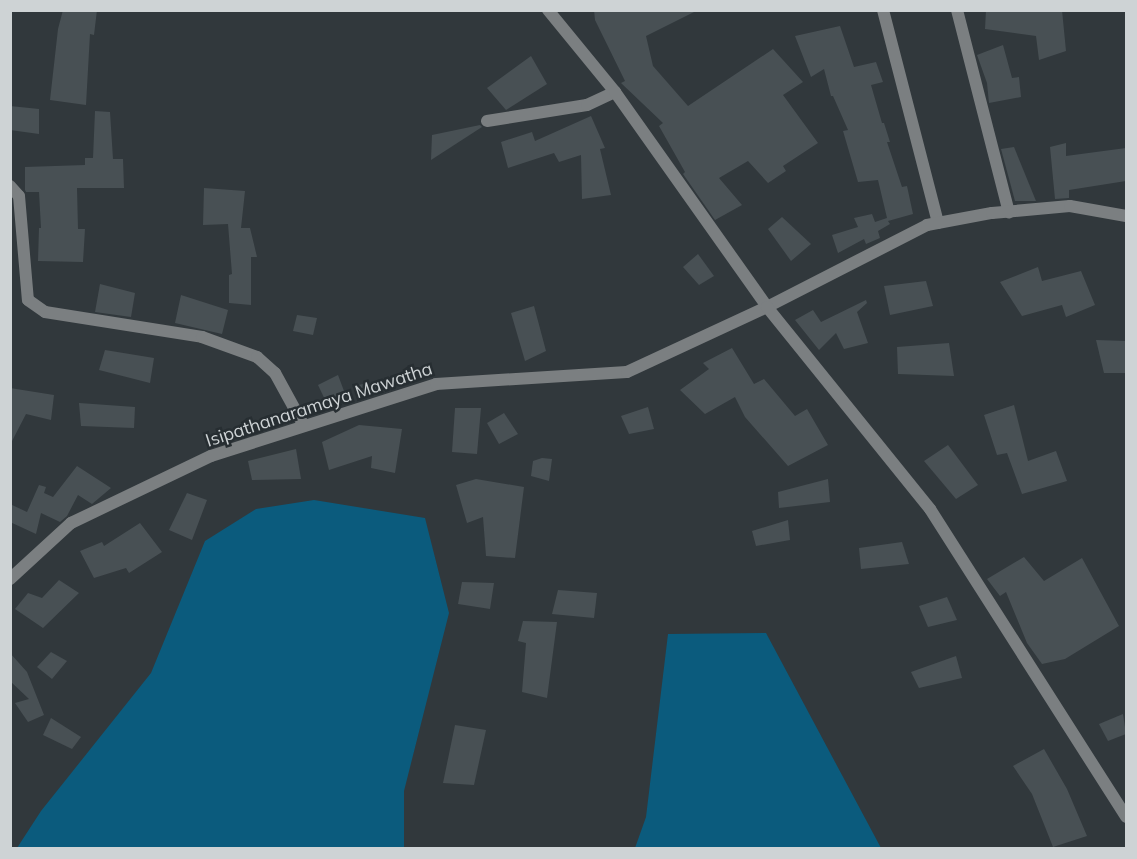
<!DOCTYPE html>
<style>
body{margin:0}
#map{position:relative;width:1137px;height:859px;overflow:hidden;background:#31383c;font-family:Mulish,sans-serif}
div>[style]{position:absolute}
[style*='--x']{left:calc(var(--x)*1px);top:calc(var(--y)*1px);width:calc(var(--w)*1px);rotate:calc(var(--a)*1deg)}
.green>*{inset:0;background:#0b5b7d}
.building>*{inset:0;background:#485054}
.minor>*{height:12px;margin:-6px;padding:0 6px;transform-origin:6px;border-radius:6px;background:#7b7f81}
.tertiary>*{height:12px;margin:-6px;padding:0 6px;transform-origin:6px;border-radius:6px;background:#7b7f81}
span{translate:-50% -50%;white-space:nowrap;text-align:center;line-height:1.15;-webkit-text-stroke:5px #272e32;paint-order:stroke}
.street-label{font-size:18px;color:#ced3d5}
.frame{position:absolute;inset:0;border:12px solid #ced3d5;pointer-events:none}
</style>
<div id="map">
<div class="green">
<i style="clip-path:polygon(314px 500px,425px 518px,449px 613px,404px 791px,404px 848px,17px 848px,41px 811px,151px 673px,205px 541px,256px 509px)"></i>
<i style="clip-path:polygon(766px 633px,881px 848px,635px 848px,646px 817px,668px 634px)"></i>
</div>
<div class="building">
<i style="clip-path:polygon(63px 10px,97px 10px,94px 35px,90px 34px,86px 105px,50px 100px,58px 29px)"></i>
<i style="clip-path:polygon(594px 10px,698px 10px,646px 36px,653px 66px,688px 106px,773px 49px,803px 82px,783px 95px,818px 143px,783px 166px,786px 171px,768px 183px,748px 161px,719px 178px,742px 205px,715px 220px,683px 174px,685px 172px,659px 126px,663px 123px,621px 83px,625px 81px,595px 20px)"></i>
<i style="clip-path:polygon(986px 10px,1062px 10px,1066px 51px,1039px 60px,1036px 36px,985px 29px)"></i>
<i style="clip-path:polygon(840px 26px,854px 67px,876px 62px,883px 82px,871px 85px,882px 123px,884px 123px,890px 142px,887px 142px,902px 187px,907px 186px,913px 214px,888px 221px,890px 224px,878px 231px,880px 238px,866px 244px,864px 239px,838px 253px,832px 235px,858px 227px,854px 218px,872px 214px,875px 222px,887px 218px,878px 180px,858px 182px,843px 131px,848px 130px,833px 96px,831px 96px,824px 69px,811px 77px,795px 36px)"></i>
<i style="clip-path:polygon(1003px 45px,1012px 78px,1019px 77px,1021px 97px,989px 103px,987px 83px,977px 55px)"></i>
<i style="clip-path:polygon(531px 56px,547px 84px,506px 110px,487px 88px)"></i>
<i style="clip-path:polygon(10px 106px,39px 109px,39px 134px,10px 130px)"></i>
<i style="clip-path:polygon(95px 111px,110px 112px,113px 159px,123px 159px,124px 188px,77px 188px,78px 229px,85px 229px,83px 262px,38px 261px,39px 228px,41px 228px,39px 192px,26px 192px,25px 190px,25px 167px,85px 165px,85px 158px,93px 158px)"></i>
<i style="clip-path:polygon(591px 116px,605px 148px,600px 149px,611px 195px,582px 199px,581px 155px,559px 162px,554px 153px,508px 168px,501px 142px,532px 132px,535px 141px)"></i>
<i style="clip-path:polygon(480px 125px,482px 127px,431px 160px,432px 135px)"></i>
<i style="clip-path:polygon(1066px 143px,1066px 156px,1126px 148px,1126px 181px,1069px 190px,1069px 198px,1055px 199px,1050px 147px)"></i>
<i style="clip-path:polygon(1014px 147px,1036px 201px,1015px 201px,1001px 149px)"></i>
<i style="clip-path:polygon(204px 188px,245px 191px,241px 228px,250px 228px,257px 257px,251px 257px,251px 305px,229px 303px,229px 275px,232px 274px,228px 224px,203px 225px)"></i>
<i style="clip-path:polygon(782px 217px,811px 244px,791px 261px,768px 229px)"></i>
<i style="clip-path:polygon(698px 254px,714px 276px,699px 285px,683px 267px)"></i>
<i style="clip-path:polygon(1038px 267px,1042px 281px,1081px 271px,1095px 305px,1066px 317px,1062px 305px,1022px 316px,1000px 282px)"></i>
<i style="clip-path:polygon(926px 281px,933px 306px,890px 315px,884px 286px)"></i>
<i style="clip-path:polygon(100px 284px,135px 293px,131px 317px,95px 312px)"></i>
<i style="clip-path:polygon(181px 295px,228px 310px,222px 334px,175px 323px)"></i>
<i style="clip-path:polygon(866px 300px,867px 303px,857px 312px,868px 343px,844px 349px,836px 333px,819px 350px,795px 320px,813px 310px,821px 322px)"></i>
<i style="clip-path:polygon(534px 306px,546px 351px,525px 361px,511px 313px)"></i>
<i style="clip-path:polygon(297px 315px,317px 318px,313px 335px,293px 331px)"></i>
<i style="clip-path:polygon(1096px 340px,1126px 341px,1126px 373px,1104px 373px)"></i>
<i style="clip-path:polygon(949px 343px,954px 376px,898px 374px,897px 347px)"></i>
<i style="clip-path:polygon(732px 348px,754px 384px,764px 379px,795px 416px,807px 409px,828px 445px,788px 466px,745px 417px,735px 397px,705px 414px,680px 390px,709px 369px,703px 363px)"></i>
<i style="clip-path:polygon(105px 350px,154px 358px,150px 383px,99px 370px)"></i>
<i style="clip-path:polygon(338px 375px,347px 399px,328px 406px,318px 385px)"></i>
<i style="clip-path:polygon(386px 380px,387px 391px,357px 400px,358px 385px)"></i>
<i style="clip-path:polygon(10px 388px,54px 395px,51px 420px,26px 414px,10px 445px)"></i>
<i style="clip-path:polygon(79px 403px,135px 407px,134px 428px,81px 426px)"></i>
<i style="clip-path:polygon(1014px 405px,1028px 461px,1056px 451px,1067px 481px,1022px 494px,1007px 453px,997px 455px,984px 415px)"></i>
<i style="clip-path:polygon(648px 407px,654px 429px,629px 434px,621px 416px)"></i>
<i style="clip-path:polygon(455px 408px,481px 408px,477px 454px,452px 452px)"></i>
<i style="clip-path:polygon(504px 413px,518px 434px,499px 444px,487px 423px)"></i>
<i style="clip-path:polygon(359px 425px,402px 429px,395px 473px,371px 468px,372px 456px,329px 470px,322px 442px)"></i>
<i style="clip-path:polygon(948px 445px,978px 485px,956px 499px,924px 461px)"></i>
<i style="clip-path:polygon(296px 449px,301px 479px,252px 480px,248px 461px)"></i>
<i style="clip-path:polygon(542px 458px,552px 459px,549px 481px,531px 476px,533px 461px)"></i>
<i style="clip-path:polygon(77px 466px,111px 488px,92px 504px,78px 495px,67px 516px,60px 522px,41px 513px,36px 534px,10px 522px,10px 504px,27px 512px,39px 485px,46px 487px,44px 493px,53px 497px)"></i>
<i style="clip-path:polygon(476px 479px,524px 487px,515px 558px,486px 556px,483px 517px,467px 523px,456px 485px)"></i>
<i style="clip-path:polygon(828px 479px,830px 502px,779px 508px,778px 492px)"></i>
<i style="clip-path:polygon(187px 493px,207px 500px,192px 540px,169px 530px)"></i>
<i style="clip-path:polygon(788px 520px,790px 540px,756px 546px,752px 531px)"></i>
<i style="clip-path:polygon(140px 523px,162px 552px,129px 573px,126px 568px,94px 578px,80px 551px,102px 542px,104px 546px)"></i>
<i style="clip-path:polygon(902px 542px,909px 564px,861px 569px,859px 548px)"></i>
<i style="clip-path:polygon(1024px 557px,1044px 581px,1082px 558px,1119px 626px,1065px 659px,1042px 664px,1027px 643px,1006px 592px,1000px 596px,987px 579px)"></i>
<i style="clip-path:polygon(59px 580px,79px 593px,43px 628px,15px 609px,28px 593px,42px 598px)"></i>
<i style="clip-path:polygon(462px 582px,494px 583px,490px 609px,458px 604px)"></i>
<i style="clip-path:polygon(558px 590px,597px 593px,594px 618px,552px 614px)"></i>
<i style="clip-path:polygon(947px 597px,957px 620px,928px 627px,919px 606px)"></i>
<i style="clip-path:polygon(523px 621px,557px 622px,547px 698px,522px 692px,526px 643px,518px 641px)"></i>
<i style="clip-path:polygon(51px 652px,67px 661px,52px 679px,37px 667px)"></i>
<i style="clip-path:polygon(10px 653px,27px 672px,44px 715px,28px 722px,15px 703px,29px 699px,10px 681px)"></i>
<i style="clip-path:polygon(956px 656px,962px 678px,919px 688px,911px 672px)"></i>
<i style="clip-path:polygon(1123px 714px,1126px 734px,1108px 741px,1099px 724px)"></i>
<i style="clip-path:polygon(51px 718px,81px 737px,72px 749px,43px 735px)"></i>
<i style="clip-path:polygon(455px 725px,486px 730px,474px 785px,443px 783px)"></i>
<i style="clip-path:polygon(1044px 749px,1067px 789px,1087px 836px,1053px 847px,1032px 794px,1013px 766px)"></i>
</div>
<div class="minor">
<i style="--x:883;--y:10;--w:220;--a:75.5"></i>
<i style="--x:957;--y:10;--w:209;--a:75.6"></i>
<i style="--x:487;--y:121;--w:101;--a:-9.1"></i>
<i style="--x:587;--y:105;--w:31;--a:-25"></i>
<i style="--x:10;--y:186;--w:13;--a:48"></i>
<i style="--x:19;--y:196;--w:104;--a:85.1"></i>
<i style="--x:28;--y:300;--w:21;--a:35"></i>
<i style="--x:45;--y:312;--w:159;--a:9"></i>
<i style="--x:202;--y:337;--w:59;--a:20"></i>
<i style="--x:257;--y:357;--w:24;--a:42"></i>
<i style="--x:275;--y:373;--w:60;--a:61.3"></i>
<i style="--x:10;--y:579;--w:83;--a:-42.6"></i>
<i style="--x:71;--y:523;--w:155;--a:-25.6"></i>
<i style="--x:211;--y:456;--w:236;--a:-17.7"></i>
<i style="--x:436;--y:384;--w:191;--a:-3.6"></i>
<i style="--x:627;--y:372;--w:154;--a:-24.9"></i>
<i style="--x:767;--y:307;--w:180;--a:-27.1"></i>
<i style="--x:927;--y:225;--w:66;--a:-10.5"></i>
<i style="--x:992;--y:213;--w:78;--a:-5.1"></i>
<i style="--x:1070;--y:206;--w:57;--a:10.1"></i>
</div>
<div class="tertiary">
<i style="--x:548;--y:10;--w:106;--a:50.7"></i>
<i style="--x:615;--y:92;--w:263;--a:54.7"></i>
<i style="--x:767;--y:307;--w:260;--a:51.1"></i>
<i style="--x:930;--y:509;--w:365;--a:57.5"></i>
</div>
<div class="street-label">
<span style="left:319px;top:405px;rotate:-18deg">Isipathanaramaya Mawatha</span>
</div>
<div class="frame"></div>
</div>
